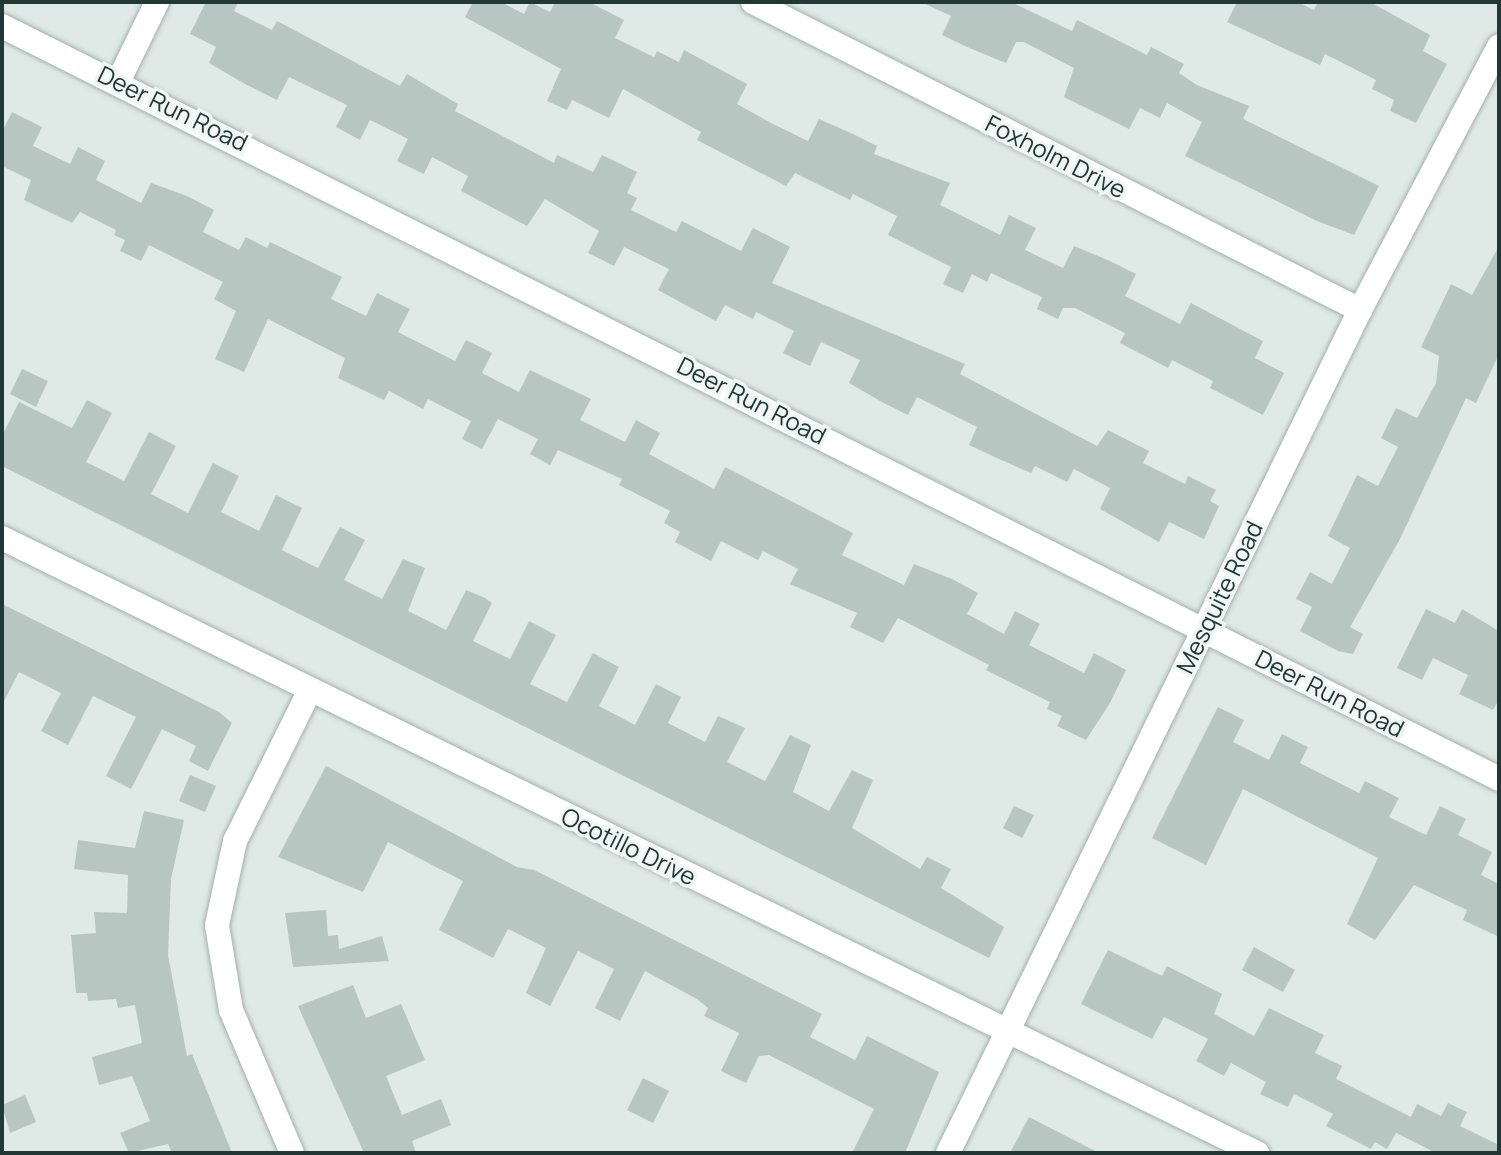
<!DOCTYPE html>
<style>
body{margin:0}
#map{position:relative;width:1501px;height:1155px;overflow:hidden;background:#dfe9e6;font-family:Manrope,sans-serif}
div>[style]{position:absolute}
[style*='--x']{left:calc(var(--x)*1px);top:calc(var(--y)*1px);width:calc(var(--w)*1px);rotate:calc(var(--a)*1deg)}
.building>*{inset:0;background:#b8c6c2}
.roads{filter:drop-shadow(0 0 2px #a2b0ad) drop-shadow(0 0 2px #a2b0ad)}
.minor>*{height:24px;margin:-12px;padding:0 12px;transform-origin:12px;border-radius:12px;background:#fff}
span{translate:-50% -50%;white-space:nowrap;text-align:center;line-height:1.15;-webkit-text-stroke:7px #eff6f3;paint-order:stroke}
.street-label{font-size:24px;color:#213834}
.frame{position:absolute;inset:0;border:4px solid #213834;pointer-events:none}
</style>
<div id="map">
<div class="building">
<i style="clip-path:polygon(206px 2px,238px 2px,234px 11px,272px 30px,277px 21px,400px 86px,407px 74px,458px 104px,455px 111px,554px 163px,557px 155px,593px 172px,602px 155px,637px 172px,627px 193px,637px 198px,631px 210px,676px 232px,682px 221px,741px 251px,753px 228px,790px 247px,772px 283px,965px 364px,960px 374px,1097px 446px,1108px 430px,1149px 451px,1143px 463px,1185px 484px,1188px 476px,1216px 490px,1210px 501px,1219px 506px,1204px 539px,1169px 522px,1159px 542px,1100px 509px,1110px 488px,1074px 469px,1067px 482px,1035px 466px,1031px 473px,999px 459px,969px 445px,977px 427px,917px 397px,908px 415px,882px 402px,849px 383px,860px 360px,821px 342px,810px 366px,783px 353px,794px 331px,756px 312px,753px 319px,725px 305px,716px 321px,691px 308px,658px 290px,669px 269px,624px 247px,614px 266px,588px 253px,599px 231px,545px 199px,527px 226px,461px 191px,468px 176px,432px 157px,424px 174px,397px 161px,408px 139px,370px 120px,360px 140px,336px 127px,347px 105px,289px 77px,277px 100px,245px 84px,209px 63px,216px 47px,190px 34px)"></i>
<i style="clip-path:polygon(473px 2px,501px 2px,524px 14px,530px 2px,550px 12px,555px 2px,589px 2px,624px 20px,615px 38px,654px 57px,657px 51px,679px 62px,684px 50px,747px 84px,737px 104px,771px 123px,808px 141px,819px 119px,853px 134px,877px 146px,874px 154px,950px 183px,940px 205px,1000px 235px,1009px 215px,1036px 228px,1025px 250px,1063px 268px,1074px 246px,1110px 261px,1136px 274px,1125px 296px,1180px 324px,1191px 303px,1263px 341px,1255px 358px,1284px 373px,1263px 415px,1210px 388px,1213px 381px,1172px 360px,1168px 368px,1120px 343px,1125px 333px,1075px 308px,1063px 308px,1058px 319px,1037px 309px,1042px 297px,991px 273px,987px 282px,972px 274px,963px 293px,943px 284px,951px 267px,888px 235px,897px 216px,853px 194px,850px 200px,795px 173px,786px 186px,697px 140px,701px 132px,623px 89px,609px 118px,572px 100px,567px 110px,547px 101px,561px 69px,465px 17px)"></i>
<i style="clip-path:polygon(921px 2px,1011px 2px,1072px 31px,1077px 20px,1147px 55px,1151px 47px,1184px 64px,1179px 73px,1197px 85px,1249px 106px,1243px 119px,1379px 186px,1354px 235px,1317px 221px,1185px 156px,1202px 122px,1167px 103px,1160px 118px,1140px 108px,1129px 129px,1064px 97px,1074px 68px,1024px 42px,1016px 42px,1006px 63px,967px 47px,942px 35px,951px 16px)"></i>
<i style="clip-path:polygon(1237px 2px,1298px 2px,1314px 10px,1318px 2px,1370px 2px,1430px 35px,1423px 51px,1447px 64px,1416px 123px,1390px 111px,1394px 100px,1372px 89px,1376px 80px,1325px 54px,1320px 65px,1227px 22px)"></i>
<i style="clip-path:polygon(12px 112px,42px 127px,33px 146px,70px 164px,78px 147px,105px 161px,96px 180px,141px 203px,151px 183px,187px 196px,214px 210px,203px 232px,239px 250px,246px 237px,267px 248px,270px 242px,342px 277px,331px 299px,366px 316px,377px 293px,410px 309px,398px 332px,455px 361px,466px 340px,492px 353px,482px 373px,519px 392px,530px 370px,591px 399px,580px 420px,625px 442px,636px 420px,660px 433px,649px 454px,714px 489px,725px 467px,853px 533px,842px 555px,904px 585px,914px 564px,952px 579px,978px 593px,967px 614px,1004px 634px,1015px 611px,1040px 624px,1029px 645px,1084px 673px,1094px 653px,1126px 670px,1110px 703px,1086px 740px,1057px 726px,1062px 716px,1047px 709px,1050px 702px,986px 670px,989px 665px,898px 618px,883px 643px,850px 627px,857px 613px,790px 584px,798px 569px,763px 551px,758px 560px,721px 541px,711px 561px,675px 542px,680px 532px,664px 523px,670px 511px,619px 485px,622px 479px,558px 450px,550px 465px,530px 454px,538px 439px,498px 419px,482px 449px,462px 439px,471px 421px,428px 399px,423px 409px,389px 391px,384px 400px,338px 378px,345px 358px,268px 319px,244px 372px,215px 359px,236px 311px,214px 299px,223px 282px,149px 245px,141px 261px,120px 251px,125px 240px,114px 235px,116px 230px,80px 212px,72px 223px,24px 200px,31px 180px,2px 166px,2px 132px)"></i>
<i style="clip-path:polygon(1499px 246px,1499px 354px,1476px 403px,1466px 398px,1400px 539px,1350px 627px,1363px 634px,1353px 654px,1338px 651px,1300px 631px,1312px 607px,1296px 599px,1310px 572px,1332px 584px,1350px 548px,1328px 536px,1357px 475px,1378px 486px,1398px 447px,1381px 438px,1396px 408px,1417px 418px,1436px 383px,1439px 356px,1421px 347px,1451px 284px,1472px 295px)"></i>
<i style="clip-path:polygon(22px 369px,48px 381px,36px 407px,10px 394px)"></i>
<i style="clip-path:polygon(87px 400px,112px 413px,86px 462px,124px 481px,149px 432px,176px 446px,151px 494px,188px 513px,213px 463px,239px 476px,221px 512px,259px 531px,276px 495px,302px 508px,282px 550px,318px 568px,340px 527px,365px 540px,344px 580px,382px 599px,403px 559px,425px 568px,408px 611px,446px 630px,466px 590px,485px 598px,492px 603px,473px 641px,510px 659px,529px 621px,556px 635px,530px 684px,567px 702px,593px 653px,619px 667px,599px 706px,635px 725px,656px 684px,681px 697px,668px 723px,705px 742px,718px 716px,745px 728px,727px 762px,765px 781px,790px 735px,811px 745px,793px 792px,829px 811px,852px 770px,873px 780px,852px 828px,920px 869px,927px 857px,951px 869px,941px 888px,1004px 927px,989px 958px,2px 466px,2px 436px,19px 402px,72px 428px)"></i>
<i style="clip-path:polygon(2px 604px,219px 712px,232px 723px,208px 771px,189px 761px,196px 746px,162px 729px,131px 789px,106px 776px,136px 717px,93px 696px,68px 745px,41px 731px,61px 693px,19px 672px,2px 705px)"></i>
<i style="clip-path:polygon(1426px 609px,1455px 623px,1462px 609px,1499px 631px,1499px 699px,1493px 710px,1459px 694px,1468px 675px,1433px 658px,1422px 680px,1397px 668px)"></i>
<i style="clip-path:polygon(1218px 707px,1244px 720px,1233px 742px,1269px 760px,1282px 734px,1308px 747px,1300px 763px,1359px 793px,1365px 781px,1399px 798px,1389px 817px,1426px 835px,1440px 806px,1466px 819px,1458px 835px,1492px 852px,1481px 875px,1499px 884px,1499px 937px,1463px 920px,1467px 910px,1414px 885px,1375px 940px,1347px 924px,1378px 858px,1243px 789px,1206px 865px,1152px 838px)"></i>
<i style="clip-path:polygon(326px 766px,517px 867px,534px 870px,822px 1014px,810px 1037px,855px 1060px,867px 1036px,939px 1072px,905px 1153px,852px 1153px,874px 1109px,769px 1055px,759px 1056px,746px 1083px,721px 1071px,739px 1033px,704px 1016px,708px 1008px,697px 999px,645px 971px,620px 1021px,595px 1008px,614px 969px,578px 951px,550px 1006px,526px 993px,546px 948px,508px 929px,493px 958px,439px 930px,463px 881px,388px 842px,363px 892px,278px 857px)"></i>
<i style="clip-path:polygon(190px 775px,216px 786px,205px 812px,179px 801px)"></i>
<i style="clip-path:polygon(1014px 806px,1034px 815px,1022px 838px,1003px 828px)"></i>
<i style="clip-path:polygon(144px 811px,184px 820px,171px 879px,168px 955px,187px 1056px,192px 1054px,232px 1153px,172px 1153px,168px 1144px,129px 1153px,120px 1133px,150px 1121px,132px 1076px,99px 1085px,92px 1057px,142px 1043px,135px 1005px,118px 1008px,116px 999px,88px 1001px,87px 993px,76px 993px,71px 935px,96px 933px,94px 912px,127px 913px,128px 875px,74px 869px,78px 840px,135px 848px)"></i>
<i style="clip-path:polygon(326px 910px,328px 936px,338px 935px,339px 949px,382px 936px,389px 961px,293px 967px,285px 913px)"></i>
<i style="clip-path:polygon(1254px 947px,1295px 970px,1283px 992px,1242px 970px)"></i>
<i style="clip-path:polygon(1108px 950px,1162px 976px,1167px 966px,1222px 994px,1214px 1014px,1254px 1036px,1269px 1008px,1324px 1035px,1315px 1053px,1342px 1066px,1336px 1079px,1411px 1117px,1417px 1104px,1441px 1116px,1448px 1103px,1467px 1112px,1460px 1126px,1499px 1145px,1499px 1153px,1436px 1153px,1396px 1133px,1387px 1149px,1375px 1142px,1371px 1149px,1326px 1126px,1333px 1114px,1294px 1094px,1288px 1107px,1260px 1094px,1266px 1082px,1231px 1063px,1224px 1076px,1196px 1061px,1208px 1039px,1164px 1017px,1152px 1039px,1081px 1004px)"></i>
<i style="clip-path:polygon(353px 985px,366px 1018px,401px 1004px,425px 1060px,386px 1076px,402px 1115px,441px 1099px,451px 1125px,412px 1141px,416px 1153px,364px 1153px,298px 1006px)"></i>
<i style="clip-path:polygon(643px 1078px,669px 1091px,653px 1123px,627px 1110px)"></i>
<i style="clip-path:polygon(25px 1095px,36px 1122px,10px 1133px,2px 1105px)"></i>
<i style="clip-path:polygon(1029px 1117px,1099px 1153px,1010px 1153px)"></i>
</div>
<div class="roads">
<div class="minor">
<i style="--x:753;--y:2;--w:681;--a:26.9"></i>
<i style="--x:2;--y:26;--w:1676;--a:26.7"></i>
<i style="--x:119;--y:80;--w:87;--a:-64"></i>
<i style="--x:2;--y:538;--w:1398;--a:26.11"></i>
<i style="--x:292;--y:1153;--w:155;--a:-113.1"></i>
<i style="--x:231;--y:1010;--w:86;--a:-99.4"></i>
<i style="--x:217;--y:925;--w:86;--a:-77.9"></i>
<i style="--x:235;--y:841;--w:166;--a:-63.6"></i>
<i style="--x:948;--y:1153;--w:938;--a:-63.95"></i>
<i style="--x:1360;--y:310;--w:298;--a:-62.2"></i>
</div>
</div>
<div class="street-label">
<span style="left:173px;top:108px;rotate:26deg">Deer Run Road</span>
<span style="left:1056px;top:156px;rotate:27deg">Foxholm Drive</span>
<span style="left:752px;top:400px;rotate:27deg">Deer Run Road</span>
<span style="left:1219px;top:597px;rotate:-64deg">Mesquite Road</span>
<span style="left:1330px;top:693px;rotate:27deg">Deer Run Road</span>
<span style="left:629px;top:846px;rotate:26deg">Ocotillo Drive</span>
</div>
<div class="frame"></div>
</div>
